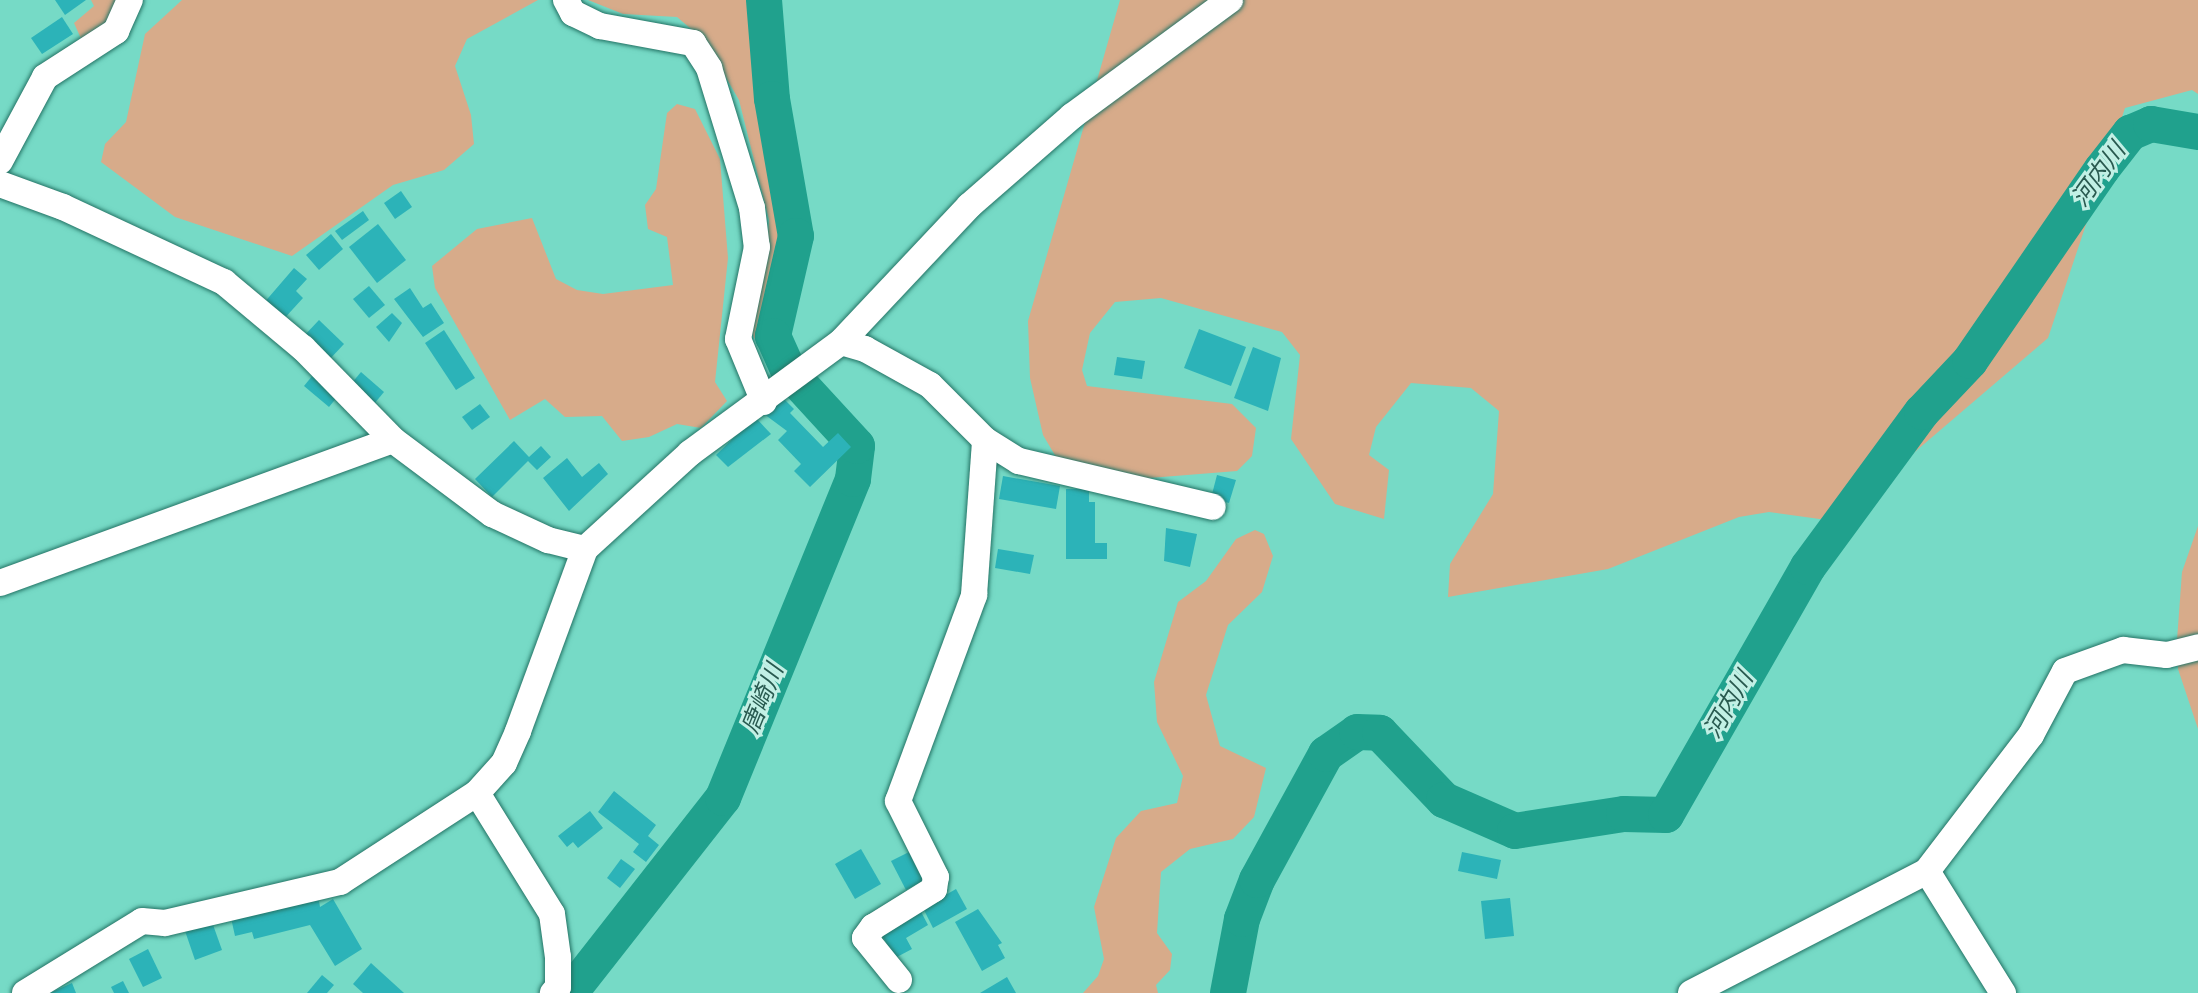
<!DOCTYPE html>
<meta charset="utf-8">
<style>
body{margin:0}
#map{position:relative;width:2198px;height:993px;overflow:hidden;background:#76dac6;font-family:"Varela Round","Noto Sans JP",sans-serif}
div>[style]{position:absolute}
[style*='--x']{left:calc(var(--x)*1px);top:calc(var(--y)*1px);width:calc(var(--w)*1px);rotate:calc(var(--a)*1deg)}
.green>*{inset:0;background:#d7ab8a}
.river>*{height:36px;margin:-18px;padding:0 18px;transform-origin:18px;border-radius:18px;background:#20a18d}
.building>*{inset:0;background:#2cb3b8}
.roads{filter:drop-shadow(0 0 2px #247365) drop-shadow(0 0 2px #247365)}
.minor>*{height:26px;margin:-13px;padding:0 13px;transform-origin:13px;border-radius:13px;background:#fff}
span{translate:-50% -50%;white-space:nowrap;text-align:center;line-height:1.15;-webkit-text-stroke:6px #c2f0e5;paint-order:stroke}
.water-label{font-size:24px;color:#295a50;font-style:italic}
</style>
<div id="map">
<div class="green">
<i style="clip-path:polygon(91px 0,123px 0,120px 10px,83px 43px,74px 23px,94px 6px)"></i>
<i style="clip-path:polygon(182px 0,538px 0,467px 39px,455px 66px,471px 115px,474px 144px,444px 170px,393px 185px,292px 256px,175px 217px,101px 162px,105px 144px,126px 122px,145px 34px)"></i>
<i style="clip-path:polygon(588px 0,760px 0,767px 95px,790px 231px,764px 342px,757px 343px,750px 330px,766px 262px,769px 220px,739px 100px,704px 40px,677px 17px,623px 14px)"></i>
<i style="clip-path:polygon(1120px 0,2198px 0,2198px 94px,2192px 90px,2125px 108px,2048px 338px,1834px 521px,1769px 512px,1739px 517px,1608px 569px,1448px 597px,1450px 564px,1493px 494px,1499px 411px,1471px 388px,1411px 383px,1376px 427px,1369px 455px,1389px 470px,1384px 519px,1335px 504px,1291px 439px,1300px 355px,1282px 332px,1161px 298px,1115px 302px,1090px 333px,1082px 370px,1087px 386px,1232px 404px,1256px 428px,1252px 456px,1237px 471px,1137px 479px,1056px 457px,1043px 435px,1030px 378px,1028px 321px)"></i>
<i style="clip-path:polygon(677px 104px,695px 109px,720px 159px,728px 258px,715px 382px,727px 401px,701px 428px,677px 424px,649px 437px,622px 441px,602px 416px,565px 417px,545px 399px,510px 420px,435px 288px,432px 266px,477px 229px,532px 218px,556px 279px,577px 290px,603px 294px,673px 285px,667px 237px,648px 229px,645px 205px,656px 189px,667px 113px)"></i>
<i style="clip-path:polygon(2198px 526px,2198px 729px,2178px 669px,2177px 640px,2182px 572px)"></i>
<i style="clip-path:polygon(1255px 530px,1264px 534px,1273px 556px,1262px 592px,1228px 625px,1206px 695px,1220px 746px,1266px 768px,1254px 817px,1233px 839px,1190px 849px,1161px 872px,1157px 933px,1172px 954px,1170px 970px,1156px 985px,1158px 993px,1083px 993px,1098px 976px,1104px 959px,1094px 907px,1116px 838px,1141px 811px,1177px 803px,1183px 776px,1157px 722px,1154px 682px,1178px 602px,1206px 581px,1236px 539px)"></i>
</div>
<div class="river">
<i style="--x:764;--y:0;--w:99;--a:85.4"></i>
<i style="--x:772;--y:99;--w:139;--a:80.1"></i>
<i style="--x:796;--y:236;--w:103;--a:103"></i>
<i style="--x:773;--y:336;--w:42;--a:65.9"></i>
<i style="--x:570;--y:993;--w:248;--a:-51.9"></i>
<i style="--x:723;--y:798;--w:344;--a:-67.8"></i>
<i style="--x:853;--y:479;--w:33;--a:-83"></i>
<i style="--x:857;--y:446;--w:84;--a:-132.6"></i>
<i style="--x:1228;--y:993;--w:75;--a:-79.3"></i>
<i style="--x:1242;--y:919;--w:42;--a:-69"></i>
<i style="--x:1257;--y:880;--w:144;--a:-61.3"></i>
<i style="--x:1326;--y:754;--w:38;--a:-35"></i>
<i style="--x:1357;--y:732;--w:23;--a:2"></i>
<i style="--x:1380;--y:733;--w:93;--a:46.3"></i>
<i style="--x:1444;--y:800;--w:77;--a:23.6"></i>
<i style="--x:1515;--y:831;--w:110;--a:-8.9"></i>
<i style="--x:1624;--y:814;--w:42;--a:1.4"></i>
<i style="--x:1666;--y:815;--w:286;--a:-60.2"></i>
<i style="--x:1808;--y:567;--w:192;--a:-53.7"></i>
<i style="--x:1922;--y:412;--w:70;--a:-46.7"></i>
<i style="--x:1970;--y:361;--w:233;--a:-55.5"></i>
<i style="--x:2102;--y:169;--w:46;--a:-52.1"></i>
<i style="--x:2130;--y:133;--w:23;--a:-23"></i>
<i style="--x:2151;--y:124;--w:48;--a:9.7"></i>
</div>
<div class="building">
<i style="clip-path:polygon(55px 0,86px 0,65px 15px)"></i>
<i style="clip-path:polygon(62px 17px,73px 34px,42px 54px,31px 38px)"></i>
<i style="clip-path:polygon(401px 191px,412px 207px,395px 219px,384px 203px)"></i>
<i style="clip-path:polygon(363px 211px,369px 220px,342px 240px,335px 231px)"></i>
<i style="clip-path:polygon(378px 224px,406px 260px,377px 283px,349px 247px)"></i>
<i style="clip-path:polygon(331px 234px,343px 249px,319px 270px,306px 255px)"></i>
<i style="clip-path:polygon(294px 268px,307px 279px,296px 291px,303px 298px,282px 321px,263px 304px)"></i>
<i style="clip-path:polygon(369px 286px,385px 305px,369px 318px,353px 299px)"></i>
<i style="clip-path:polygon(410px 288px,423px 308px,431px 303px,444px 323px,423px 337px,394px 299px)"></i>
<i style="clip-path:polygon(392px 313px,402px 323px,389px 342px,376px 327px)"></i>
<i style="clip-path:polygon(319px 320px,344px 344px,328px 361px,303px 337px)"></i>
<i style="clip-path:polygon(1199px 329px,1246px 347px,1231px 386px,1184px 368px)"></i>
<i style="clip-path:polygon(444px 330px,475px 378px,456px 390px,425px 343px)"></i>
<i style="clip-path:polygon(1253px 347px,1281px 358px,1268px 411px,1234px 398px)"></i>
<i style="clip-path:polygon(1117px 357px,1145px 361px,1142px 379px,1114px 375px)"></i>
<i style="clip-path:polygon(361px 372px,384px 392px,374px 404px,351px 384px)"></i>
<i style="clip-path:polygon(313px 375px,338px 396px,329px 407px,304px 386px)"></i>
<i style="clip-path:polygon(782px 397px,794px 409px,790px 413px,823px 447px,838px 433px,851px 447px,810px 487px,794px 471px,801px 464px,778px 440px,787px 431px,764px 414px)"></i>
<i style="clip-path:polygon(480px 404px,490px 417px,472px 430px,462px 417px)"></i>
<i style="clip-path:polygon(755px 417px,771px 434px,728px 467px,716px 455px)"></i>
<i style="clip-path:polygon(514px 441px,529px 457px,541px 446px,551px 457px,537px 470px,528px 461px,492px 497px,475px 479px)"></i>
<i style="clip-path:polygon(567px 458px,582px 477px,599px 463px,608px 474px,569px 511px,543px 478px)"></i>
<i style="clip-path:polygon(1217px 475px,1236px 480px,1229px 503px,1211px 498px)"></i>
<i style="clip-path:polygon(1003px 476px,1060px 486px,1056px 509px,999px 499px)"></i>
<i style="clip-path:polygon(1066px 489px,1089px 489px,1089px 502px,1095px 502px,1095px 543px,1107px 543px,1107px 559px,1066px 559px)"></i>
<i style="clip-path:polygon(1166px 528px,1197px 534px,1190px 567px,1164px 561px)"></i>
<i style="clip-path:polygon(998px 549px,1034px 555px,1030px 574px,995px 568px)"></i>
<i style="clip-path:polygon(614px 791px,656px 825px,648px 836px,659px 845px,646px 862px,633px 852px,639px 844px,598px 812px)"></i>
<i style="clip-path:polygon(590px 811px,603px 828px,578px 848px,573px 842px,567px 847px,558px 836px)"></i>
<i style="clip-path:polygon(861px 849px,881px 884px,855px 899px,835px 864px)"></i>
<i style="clip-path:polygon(913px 850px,928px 878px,906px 890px,891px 861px)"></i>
<i style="clip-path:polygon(1462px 852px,1501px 860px,1497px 879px,1458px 871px)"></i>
<i style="clip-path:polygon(621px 859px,635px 869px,620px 888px,607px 878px)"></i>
<i style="clip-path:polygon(956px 889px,967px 909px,933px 928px,923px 908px)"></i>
<i style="clip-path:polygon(318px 895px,320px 907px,333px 899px,362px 949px,335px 966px,310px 925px,254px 939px,252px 932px,235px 936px,231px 918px)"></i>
<i style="clip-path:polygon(1510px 898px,1514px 936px,1485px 939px,1481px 901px)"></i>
<i style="clip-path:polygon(919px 908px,928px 925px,906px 938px,912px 949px,895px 958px,882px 935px)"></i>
<i style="clip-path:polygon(978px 909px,1002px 943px,998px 945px,1005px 958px,982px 971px,955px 922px)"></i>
<i style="clip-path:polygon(212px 922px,222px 950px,195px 960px,185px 931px)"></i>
<i style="clip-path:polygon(148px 949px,162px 978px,143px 987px,129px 959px)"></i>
<i style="clip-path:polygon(371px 963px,404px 993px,363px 993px,353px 984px)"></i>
<i style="clip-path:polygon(322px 975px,334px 985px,327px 993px,307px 993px)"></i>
<i style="clip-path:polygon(1007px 977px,1016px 993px,980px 993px)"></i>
<i style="clip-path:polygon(123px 981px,129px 993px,114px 993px,111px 987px)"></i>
<i style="clip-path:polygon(72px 983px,76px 993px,50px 993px)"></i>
</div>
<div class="roads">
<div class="minor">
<i style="--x:566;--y:0;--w:15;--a:62"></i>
<i style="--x:573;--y:13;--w:30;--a:26"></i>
<i style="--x:600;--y:26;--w:95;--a:10.4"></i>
<i style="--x:693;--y:43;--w:30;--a:57"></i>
<i style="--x:709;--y:68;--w:146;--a:72.9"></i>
<i style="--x:752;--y:208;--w:39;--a:83"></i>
<i style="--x:757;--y:247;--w:94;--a:101.7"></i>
<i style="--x:738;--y:339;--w:68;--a:67.6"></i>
<i style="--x:0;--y:161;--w:95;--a:-61.8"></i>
<i style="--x:45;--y:77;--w:85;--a:-32.9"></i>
<i style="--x:116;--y:31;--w:34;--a:-66"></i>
<i style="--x:0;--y:184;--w:67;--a:20.1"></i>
<i style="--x:63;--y:207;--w:178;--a:25"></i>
<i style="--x:224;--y:282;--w:103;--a:39.9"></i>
<i style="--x:303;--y:348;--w:129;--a:45.6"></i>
<i style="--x:393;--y:440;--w:124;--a:36.8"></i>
<i style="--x:492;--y:514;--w:62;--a:24.9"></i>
<i style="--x:548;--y:540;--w:38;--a:14"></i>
<i style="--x:841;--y:342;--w:25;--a:16"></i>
<i style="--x:865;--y:349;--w:74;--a:29"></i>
<i style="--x:930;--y:385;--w:78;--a:45"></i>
<i style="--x:985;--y:440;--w:40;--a:32"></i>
<i style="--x:1019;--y:461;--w:199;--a:13.3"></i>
<i style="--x:0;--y:583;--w:418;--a:-20"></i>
<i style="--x:477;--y:793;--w:142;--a:58.2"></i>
<i style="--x:552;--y:914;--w:43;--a:82.1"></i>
<i style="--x:558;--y:957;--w:30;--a:90"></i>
<i style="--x:558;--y:987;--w:8;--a:130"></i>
<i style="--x:1927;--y:871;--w:144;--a:58.1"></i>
<i style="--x:899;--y:980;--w:54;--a:-129"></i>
<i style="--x:865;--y:938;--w:14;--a:-54"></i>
<i style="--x:873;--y:927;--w:72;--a:-31.9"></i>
<i style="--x:934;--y:889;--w:12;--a:-81"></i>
<i style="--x:936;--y:877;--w:85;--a:-116.6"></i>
<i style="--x:898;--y:801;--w:220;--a:-69.7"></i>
<i style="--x:974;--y:595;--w:155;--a:-85.9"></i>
<i style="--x:25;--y:993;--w:137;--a:-31.6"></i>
<i style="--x:142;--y:921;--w:23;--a:5"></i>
<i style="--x:165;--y:923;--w:180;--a:-13.2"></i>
<i style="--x:340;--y:882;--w:163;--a:-33"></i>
<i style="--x:477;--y:793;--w:40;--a:-48"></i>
<i style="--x:504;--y:763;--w:35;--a:-66"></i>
<i style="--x:518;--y:731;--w:194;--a:-69.8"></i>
<i style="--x:585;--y:549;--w:142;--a:-42.4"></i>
<i style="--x:690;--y:453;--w:187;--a:-36.3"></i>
<i style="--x:841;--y:342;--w:187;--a:-46.7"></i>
<i style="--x:969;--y:206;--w:137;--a:-41.1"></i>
<i style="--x:1072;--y:116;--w:196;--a:-36.3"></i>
<i style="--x:1691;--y:993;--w:266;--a:-27.3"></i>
<i style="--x:1927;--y:871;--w:171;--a:-52.6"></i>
<i style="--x:2031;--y:735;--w:72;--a:-62"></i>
<i style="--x:2065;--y:671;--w:62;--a:-19.9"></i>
<i style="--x:2123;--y:650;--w:44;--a:6.5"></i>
<i style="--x:2167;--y:655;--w:32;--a:-14"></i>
</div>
</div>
<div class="water-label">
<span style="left:2099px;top:175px;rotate:-54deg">河内川</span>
<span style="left:763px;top:699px;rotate:-68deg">唐崎川</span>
<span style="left:1729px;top:705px;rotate:-60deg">河内川</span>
</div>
</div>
